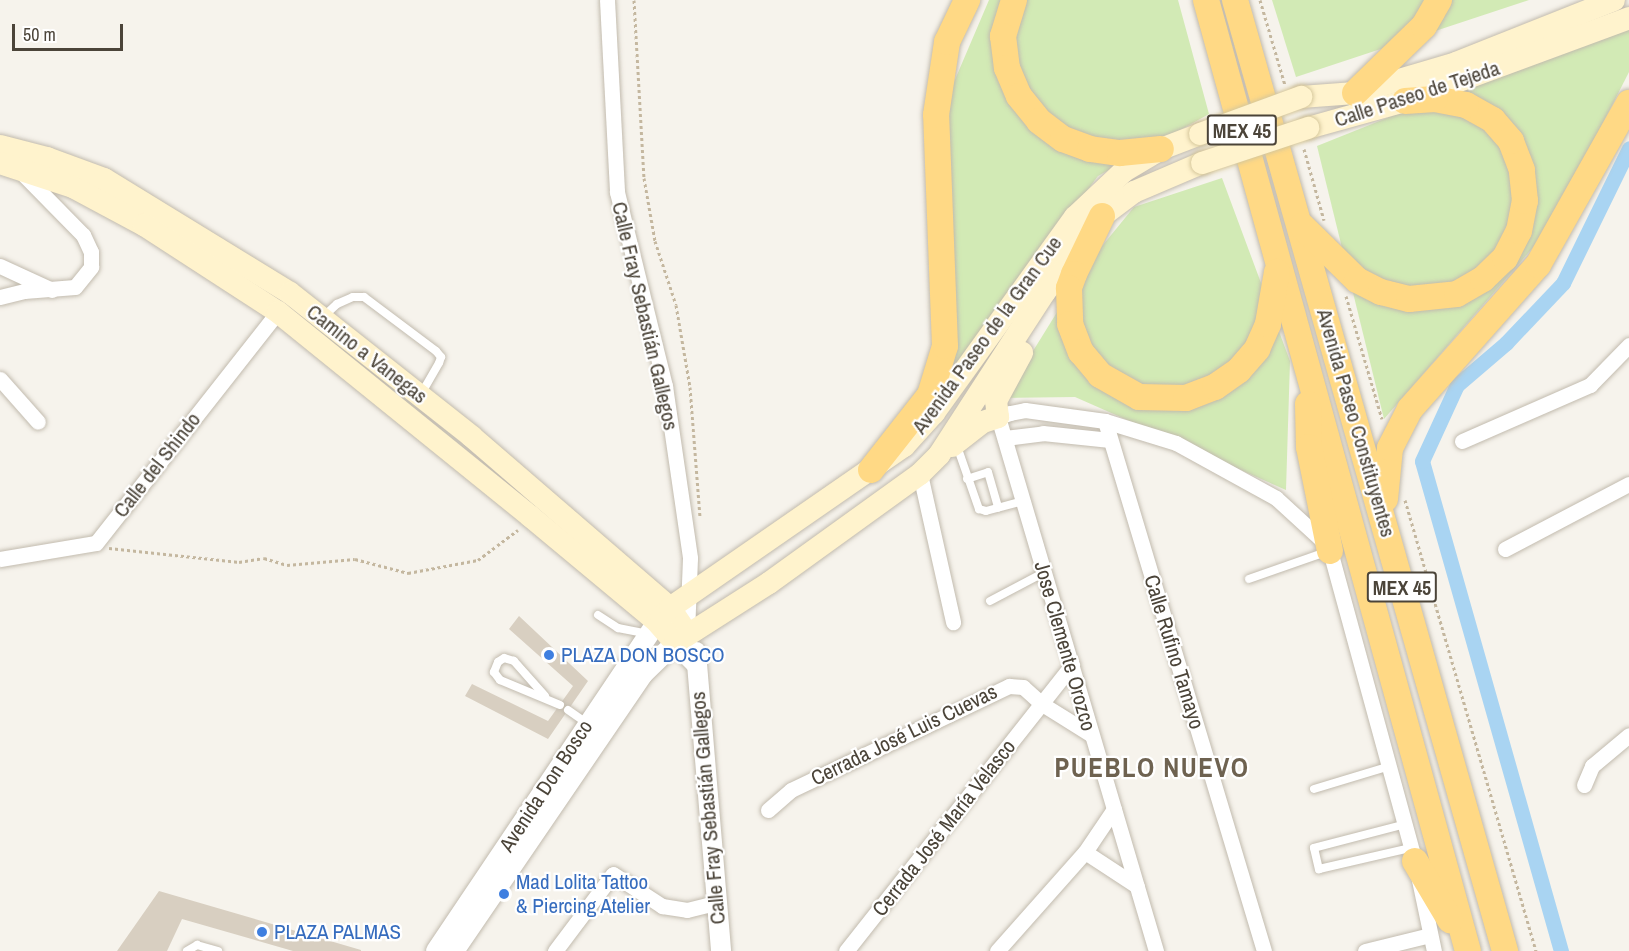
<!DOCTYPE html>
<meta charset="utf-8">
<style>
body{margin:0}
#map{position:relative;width:1629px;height:951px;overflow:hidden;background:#f6f3ec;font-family:"Archivo Narrow",sans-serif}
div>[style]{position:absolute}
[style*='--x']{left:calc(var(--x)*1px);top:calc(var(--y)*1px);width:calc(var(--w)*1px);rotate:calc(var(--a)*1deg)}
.green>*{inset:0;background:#d2eab5}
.canal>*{height:15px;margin:-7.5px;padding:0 7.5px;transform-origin:7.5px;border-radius:7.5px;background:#a9d4f2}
.building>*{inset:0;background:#d8cfc1}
.path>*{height:3px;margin-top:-1.5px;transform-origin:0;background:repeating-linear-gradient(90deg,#c4b79f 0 3px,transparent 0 6px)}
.roads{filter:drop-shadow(0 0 2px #c2bbae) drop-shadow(0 0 2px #c2bbae)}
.service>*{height:8px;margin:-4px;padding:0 4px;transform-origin:4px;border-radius:4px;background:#fff}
.minor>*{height:15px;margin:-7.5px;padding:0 7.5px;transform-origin:7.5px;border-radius:7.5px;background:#fff}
.tertiary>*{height:20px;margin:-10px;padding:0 10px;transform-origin:10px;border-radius:10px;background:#fff}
.secondary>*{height:22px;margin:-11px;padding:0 11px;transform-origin:11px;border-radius:11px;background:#fff3cd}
.trunk>*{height:26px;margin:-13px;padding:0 13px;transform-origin:13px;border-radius:13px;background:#ffd985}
.bridges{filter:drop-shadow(0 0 2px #d6c79b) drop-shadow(0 0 2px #d6c79b)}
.secondary-bridge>*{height:22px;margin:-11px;padding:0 11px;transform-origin:11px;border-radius:11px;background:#fff3cd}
.dots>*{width:16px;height:16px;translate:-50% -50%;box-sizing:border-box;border:3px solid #fff;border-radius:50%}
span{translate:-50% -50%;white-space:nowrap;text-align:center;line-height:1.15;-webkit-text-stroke:4.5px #fff;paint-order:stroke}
.shield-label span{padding:2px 4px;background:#fff;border:2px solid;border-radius:4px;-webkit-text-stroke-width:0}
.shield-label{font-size:20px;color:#4b4439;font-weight:700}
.street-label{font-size:21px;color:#4b4439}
.shop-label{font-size:21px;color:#366cbe}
.left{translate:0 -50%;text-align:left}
.district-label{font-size:27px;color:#6e6250;font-weight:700;letter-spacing:1.5px}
.scale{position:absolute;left:12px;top:24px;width:111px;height:27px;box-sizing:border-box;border:3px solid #4b4439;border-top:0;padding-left:8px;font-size:18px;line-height:21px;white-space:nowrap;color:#4b4439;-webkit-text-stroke:4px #fff;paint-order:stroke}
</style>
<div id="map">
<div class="green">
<i style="clip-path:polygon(989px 0,1178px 0,1209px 114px,1098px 176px,951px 372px,945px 103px)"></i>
<i style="clip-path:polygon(1272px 0,1529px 0,1296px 77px)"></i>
<i style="clip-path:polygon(1629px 21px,1629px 72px,1549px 229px,1384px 419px,1317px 146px)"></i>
<i style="clip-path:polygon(1222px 178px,1290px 361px,1286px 490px,1075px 397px,1004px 398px,1085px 267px,1134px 207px)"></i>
</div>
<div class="canal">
<i style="--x:1561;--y:951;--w:509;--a:-105.84"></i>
<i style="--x:1422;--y:461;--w:84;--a:-65.3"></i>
<i style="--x:1457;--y:385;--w:65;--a:-40.6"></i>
<i style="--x:1506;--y:343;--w:83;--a:-46.5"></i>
<i style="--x:1563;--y:283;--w:150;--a:-63.9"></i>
</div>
<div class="building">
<i style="clip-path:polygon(519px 616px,588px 681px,548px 739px,465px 696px,472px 684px,548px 721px,573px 686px,509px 629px)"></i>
<i style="clip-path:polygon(159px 891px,361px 950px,361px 951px,293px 951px,182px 919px,167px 951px,117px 951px)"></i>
</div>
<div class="path">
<i style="--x:634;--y:0;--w:178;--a:86.8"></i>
<i style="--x:644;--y:178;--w:64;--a:80.1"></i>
<i style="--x:655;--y:241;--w:67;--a:71.8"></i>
<i style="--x:676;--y:305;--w:83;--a:80.3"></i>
<i style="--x:690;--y:387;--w:130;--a:85.6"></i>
<i style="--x:1260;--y:0;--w:89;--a:73.6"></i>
<i style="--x:1304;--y:149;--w:74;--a:74.3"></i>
<i style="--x:1346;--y:296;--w:128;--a:73.7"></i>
<i style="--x:1405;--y:500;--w:470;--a:73.8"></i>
<i style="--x:109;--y:548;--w:131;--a:6.1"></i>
<i style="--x:239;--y:562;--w:25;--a:-9"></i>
<i style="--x:264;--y:558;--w:24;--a:17"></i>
<i style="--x:287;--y:565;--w:68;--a:-5"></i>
<i style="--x:355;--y:559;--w:55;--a:14.8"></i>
<i style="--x:408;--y:573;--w:71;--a:-10.5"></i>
<i style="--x:478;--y:560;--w:50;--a:-36.9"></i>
</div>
<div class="roads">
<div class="service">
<i style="--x:323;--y:317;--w:19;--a:-43"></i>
<i style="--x:337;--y:304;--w:17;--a:-24"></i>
<i style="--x:353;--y:297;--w:11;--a:0"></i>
<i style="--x:364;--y:297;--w:90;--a:36.9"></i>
<i style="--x:436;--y:351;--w:8;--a:50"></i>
<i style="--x:441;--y:357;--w:6;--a:108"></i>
<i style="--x:439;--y:363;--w:34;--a:120"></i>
<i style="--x:957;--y:446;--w:67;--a:70.8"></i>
<i style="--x:979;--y:509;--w:7;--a:16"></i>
<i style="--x:986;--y:511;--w:38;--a:-15"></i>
<i style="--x:967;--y:479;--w:22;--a:-18"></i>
<i style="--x:988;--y:472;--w:37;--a:74"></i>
<i style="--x:1249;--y:579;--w:82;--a:-19.3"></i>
<i style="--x:990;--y:601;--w:60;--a:-27.8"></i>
<i style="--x:598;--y:615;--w:24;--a:33"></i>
<i style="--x:618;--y:628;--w:32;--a:11"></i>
<i style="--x:545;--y:696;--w:47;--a:-131.5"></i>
<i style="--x:514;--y:661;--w:10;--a:-163"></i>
<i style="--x:504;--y:658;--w:7;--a:146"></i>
<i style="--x:498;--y:662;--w:11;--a:112"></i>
<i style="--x:494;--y:672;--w:10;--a:53"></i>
<i style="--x:500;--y:680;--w:65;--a:22.6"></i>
<i style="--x:568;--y:710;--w:24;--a:35"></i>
<i style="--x:1314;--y:789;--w:76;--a:-16.8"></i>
<i style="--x:1402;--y:825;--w:91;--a:165.4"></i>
<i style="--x:1314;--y:848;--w:22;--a:77"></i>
<i style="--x:1319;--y:869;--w:93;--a:-13"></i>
<i style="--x:187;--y:951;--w:12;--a:-31"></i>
<i style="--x:197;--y:945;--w:22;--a:16"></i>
</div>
<div class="minor">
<i style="--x:607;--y:0;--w:192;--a:87"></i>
<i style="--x:617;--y:192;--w:200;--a:76.1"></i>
<i style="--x:665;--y:386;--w:174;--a:81.7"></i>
<i style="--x:690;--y:558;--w:75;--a:92.3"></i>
<i style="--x:0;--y:266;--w:57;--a:24.8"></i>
<i style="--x:0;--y:297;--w:25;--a:-14"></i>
<i style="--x:24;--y:291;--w:51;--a:-4.5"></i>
<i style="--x:75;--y:287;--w:26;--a:-51"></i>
<i style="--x:91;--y:267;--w:15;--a:-90"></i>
<i style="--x:91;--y:252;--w:19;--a:-115"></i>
<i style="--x:83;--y:235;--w:88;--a:-134.5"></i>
<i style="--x:0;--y:379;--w:57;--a:48.5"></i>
<i style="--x:1105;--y:421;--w:553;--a:73.3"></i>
<i style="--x:1005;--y:438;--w:38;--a:-7"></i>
<i style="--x:1043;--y:433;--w:67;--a:6"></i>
<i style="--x:1462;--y:441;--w:140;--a:-23.6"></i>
<i style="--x:1590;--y:385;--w:56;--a:-45.7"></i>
<i style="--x:920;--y:474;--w:152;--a:77.4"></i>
<i style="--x:1505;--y:549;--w:140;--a:-27.7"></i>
<i style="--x:0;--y:559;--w:97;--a:-9.5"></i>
<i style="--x:96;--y:543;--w:294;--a:-51.8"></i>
<i style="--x:1584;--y:785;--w:21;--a:-67"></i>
<i style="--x:1592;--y:766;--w:48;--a:-40"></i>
<i style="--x:768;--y:810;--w:30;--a:-41"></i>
<i style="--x:791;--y:790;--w:242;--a:-25.5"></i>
<i style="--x:1009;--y:686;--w:14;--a:4"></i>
<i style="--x:1023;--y:687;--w:25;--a:42"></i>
<i style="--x:1042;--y:704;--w:57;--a:32"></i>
<i style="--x:1085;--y:852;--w:62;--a:33.2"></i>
<i style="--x:555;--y:951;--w:96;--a:-53"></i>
<i style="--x:613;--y:874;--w:59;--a:33.1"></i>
<i style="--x:662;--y:906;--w:25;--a:9"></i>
<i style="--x:687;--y:910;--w:30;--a:-14"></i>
<i style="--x:846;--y:951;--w:365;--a:-51.7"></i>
<i style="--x:997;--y:951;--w:132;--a:-48.4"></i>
<i style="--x:1085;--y:852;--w:52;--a:-56"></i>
<i style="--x:1156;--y:951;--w:557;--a:-106.48"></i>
<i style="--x:998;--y:417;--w:13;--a:-18"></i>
<i style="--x:1010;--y:413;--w:15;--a:-11"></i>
<i style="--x:1025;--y:410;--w:81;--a:7.8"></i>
<i style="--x:1105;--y:421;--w:74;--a:17.2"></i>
<i style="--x:1176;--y:443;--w:114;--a:28.8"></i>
<i style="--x:1276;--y:498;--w:64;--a:42.5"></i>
<i style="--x:1323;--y:541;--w:12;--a:55"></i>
<i style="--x:1330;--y:551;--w:321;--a:74.7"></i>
<i style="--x:1415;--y:861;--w:92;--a:78.1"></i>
<i style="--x:1365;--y:951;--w:67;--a:-13.8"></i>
</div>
<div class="tertiary">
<i style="--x:696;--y:652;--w:300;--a:85.2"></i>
<i style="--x:436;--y:951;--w:396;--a:-56.1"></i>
<i style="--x:454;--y:951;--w:335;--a:-55.7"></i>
<i style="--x:643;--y:674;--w:45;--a:-44.1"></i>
<i style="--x:675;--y:643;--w:30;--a:45"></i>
</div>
<div class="secondary">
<i style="--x:1301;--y:97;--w:54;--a:-4.2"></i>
<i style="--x:1355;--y:93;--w:105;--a:-16.5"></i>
<i style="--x:1456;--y:63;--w:170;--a:-21.7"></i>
<i style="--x:1308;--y:128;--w:101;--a:-15.6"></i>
<i style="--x:1405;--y:101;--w:239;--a:-20.3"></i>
<i style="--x:0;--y:146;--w:49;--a:14.3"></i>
<i style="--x:47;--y:158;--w:61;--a:20.2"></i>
<i style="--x:104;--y:179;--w:218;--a:31.5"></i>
<i style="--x:290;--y:293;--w:231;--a:38.3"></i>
<i style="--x:471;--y:436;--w:263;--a:40.8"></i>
<i style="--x:670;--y:608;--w:30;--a:56"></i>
<i style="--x:0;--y:163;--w:77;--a:18.2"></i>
<i style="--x:73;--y:187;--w:81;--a:28.2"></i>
<i style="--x:144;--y:225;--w:160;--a:33"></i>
<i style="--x:278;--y:312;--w:324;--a:39"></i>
<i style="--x:530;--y:516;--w:165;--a:39.8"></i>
<i style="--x:657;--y:622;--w:28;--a:49"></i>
<i style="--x:675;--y:643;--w:112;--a:-32.6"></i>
<i style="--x:769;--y:583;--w:186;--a:-35.8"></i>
<i style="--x:920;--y:474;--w:27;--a:-45"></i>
<i style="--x:939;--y:455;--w:194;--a:-57"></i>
<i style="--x:1045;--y:292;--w:95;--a:-53.1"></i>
<i style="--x:1102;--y:216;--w:40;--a:-37"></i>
<i style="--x:1134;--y:192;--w:74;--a:-23.1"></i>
<i style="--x:952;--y:446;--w:39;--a:-38"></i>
<i style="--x:983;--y:422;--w:16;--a:-18"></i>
<i style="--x:998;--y:417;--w:16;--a:-97"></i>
<i style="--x:996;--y:401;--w:55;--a:-61.6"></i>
<i style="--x:661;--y:618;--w:13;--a:-48"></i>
<i style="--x:670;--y:608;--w:285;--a:-34.7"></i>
<i style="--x:904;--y:446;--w:45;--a:-47.7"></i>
<i style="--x:934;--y:413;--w:241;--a:-54.3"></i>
<i style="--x:1075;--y:217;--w:67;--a:-43.2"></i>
<i style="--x:1124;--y:171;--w:43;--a:-30.7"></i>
<i style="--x:1161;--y:149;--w:42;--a:-21"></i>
</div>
<div class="trunk">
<i style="--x:1014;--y:0;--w:38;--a:107"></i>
<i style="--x:1003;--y:36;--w:32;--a:83"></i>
<i style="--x:1007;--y:68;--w:30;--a:67"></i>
<i style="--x:1019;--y:96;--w:32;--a:51"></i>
<i style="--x:1039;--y:121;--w:30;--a:37"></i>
<i style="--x:1063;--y:139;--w:29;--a:20"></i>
<i style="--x:1090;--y:149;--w:30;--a:8"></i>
<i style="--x:1120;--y:153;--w:41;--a:-5.6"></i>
<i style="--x:1206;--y:0;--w:986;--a:74.6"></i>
<i style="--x:1235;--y:0;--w:989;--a:74.15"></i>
<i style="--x:1355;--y:93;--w:96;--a:-44.2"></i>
<i style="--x:1424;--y:26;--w:30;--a:-60"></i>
<i style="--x:1102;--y:216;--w:64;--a:115.8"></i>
<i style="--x:1074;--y:274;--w:15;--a:110"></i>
<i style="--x:1069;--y:288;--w:36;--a:88"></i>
<i style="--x:1070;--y:324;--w:30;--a:69"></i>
<i style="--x:1081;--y:352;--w:30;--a:50"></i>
<i style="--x:1100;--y:375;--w:45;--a:29.4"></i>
<i style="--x:1139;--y:397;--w:47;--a:1.2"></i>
<i style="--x:1186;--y:398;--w:31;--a:-21"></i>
<i style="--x:1215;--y:387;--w:29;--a:-35"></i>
<i style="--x:1239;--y:370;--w:28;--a:-49"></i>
<i style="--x:1257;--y:349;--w:27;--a:-66"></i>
<i style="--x:1268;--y:324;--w:53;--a:-80.2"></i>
<i style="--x:1302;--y:226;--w:77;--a:44.5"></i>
<i style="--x:1357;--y:280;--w:27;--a:27"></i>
<i style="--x:1381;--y:292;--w:29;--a:14"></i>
<i style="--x:1409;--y:299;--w:48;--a:-5.9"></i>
<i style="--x:1457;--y:294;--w:30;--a:-30"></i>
<i style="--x:1483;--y:279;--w:30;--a:-44"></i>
<i style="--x:1505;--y:258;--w:30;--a:-63"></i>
<i style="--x:1519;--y:231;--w:31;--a:-79"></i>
<i style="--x:1525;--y:201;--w:31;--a:-96"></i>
<i style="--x:1522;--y:170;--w:31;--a:-111"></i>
<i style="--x:1511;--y:141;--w:28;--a:-131"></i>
<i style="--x:1493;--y:120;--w:31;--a:-151"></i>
<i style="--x:1466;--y:105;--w:32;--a:-169"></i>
<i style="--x:1435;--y:99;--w:30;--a:176"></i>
<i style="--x:1308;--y:404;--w:43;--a:88.7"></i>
<i style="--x:1309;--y:447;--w:106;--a:78.6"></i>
<i style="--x:871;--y:470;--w:95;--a:-51.8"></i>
<i style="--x:930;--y:395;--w:51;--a:-73"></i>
<i style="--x:945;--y:346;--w:231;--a:-92.2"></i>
<i style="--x:936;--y:115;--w:74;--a:-81.4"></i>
<i style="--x:947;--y:42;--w:47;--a:-64.5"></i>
<i style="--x:1385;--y:499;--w:51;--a:-84.4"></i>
<i style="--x:1390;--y:448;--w:44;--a:-62.9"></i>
<i style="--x:1410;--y:409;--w:193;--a:-48.4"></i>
<i style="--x:1538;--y:265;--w:186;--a:-60.7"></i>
<i style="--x:1415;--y:861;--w:69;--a:59.3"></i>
</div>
</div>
<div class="bridges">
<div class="secondary-bridge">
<i style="--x:1200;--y:134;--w:108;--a:-20.1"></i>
<i style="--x:1202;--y:163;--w:112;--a:-18.3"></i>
</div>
</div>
<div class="dots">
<i style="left:549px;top:655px;background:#3f7fe0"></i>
<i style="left:504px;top:894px;background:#3f7fe0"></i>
<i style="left:262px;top:932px;background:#3f7fe0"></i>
</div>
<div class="shield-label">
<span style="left:1242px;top:130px">MEX 45</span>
<span style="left:1402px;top:587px">MEX 45</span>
</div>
<div class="street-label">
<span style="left:1417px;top:94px;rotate:-18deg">Calle Paseo de Tejeda</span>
<span style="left:645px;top:316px;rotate:77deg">Calle Fray Sebastián Gallegos</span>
<span style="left:987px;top:335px;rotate:-54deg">Avenida Paseo de la Gran Cue</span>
<span style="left:367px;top:354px;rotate:38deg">Camino a Vanegas</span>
<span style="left:1356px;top:423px;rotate:74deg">Avenida Paseo Constituyentes</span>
<span style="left:157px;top:465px;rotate:-52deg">Calle del Shindo</span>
<span style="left:1065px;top:646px;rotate:74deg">Jose Clemente Orozco</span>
<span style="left:1174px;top:652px;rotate:73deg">Calle Rufino Tamayo</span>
<span style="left:904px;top:735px;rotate:-26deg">Cerrada José Luis Cuevas</span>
<span style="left:546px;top:786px;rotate:-57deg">Avenida Don Bosco</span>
<span style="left:708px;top:808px;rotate:-95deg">Calle Fray Sebastián Gallegos</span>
<span style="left:944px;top:828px;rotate:-52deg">Cerrada José María Velasco</span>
</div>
<div class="shop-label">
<span class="left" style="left:561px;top:655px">PLAZA DON BOSCO</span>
<span class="left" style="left:516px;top:894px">Mad Lolita Tattoo<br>&amp; Piercing Atelier</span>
<span class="left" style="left:274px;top:932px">PLAZA PALMAS</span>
</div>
<div class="district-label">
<span style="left:1152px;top:768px">PUEBLO NUEVO</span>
</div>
<div class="scale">50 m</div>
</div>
